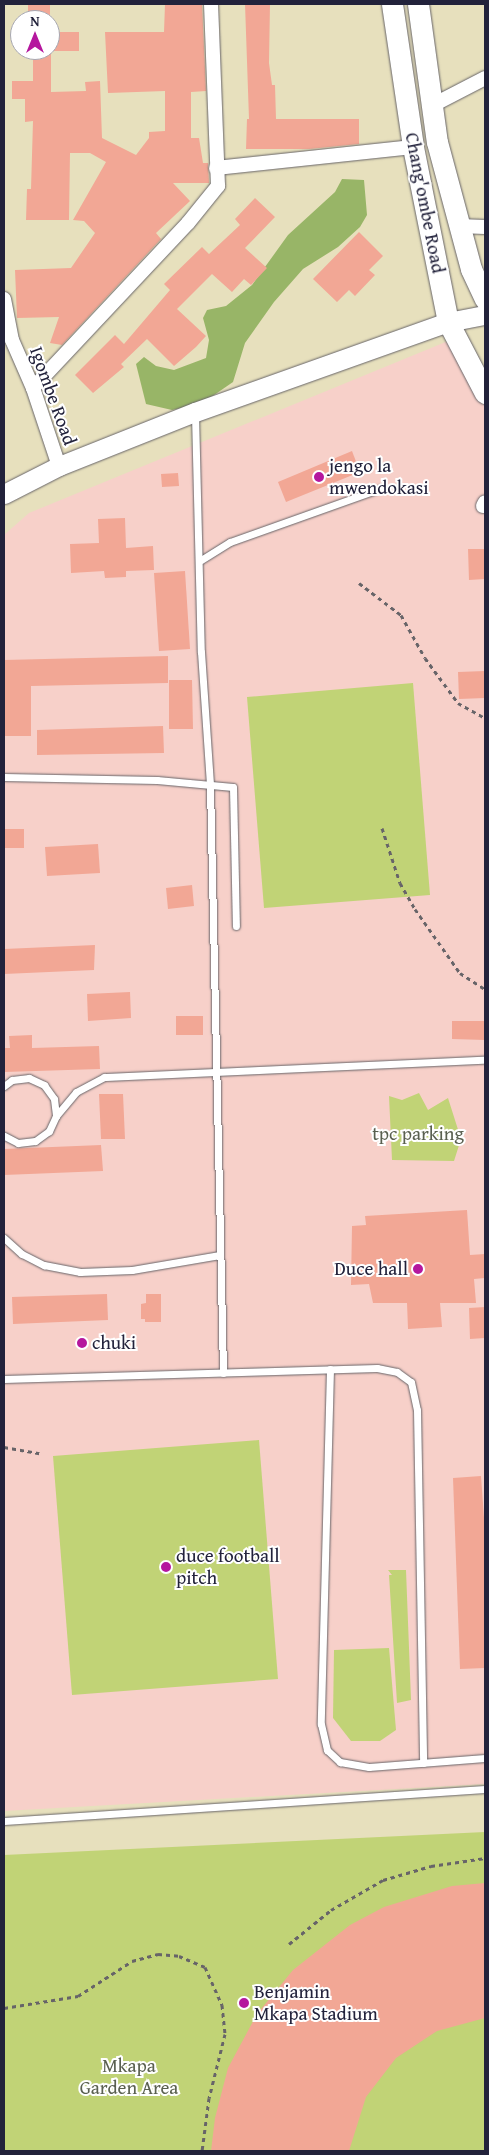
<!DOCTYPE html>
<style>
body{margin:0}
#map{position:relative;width:489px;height:2155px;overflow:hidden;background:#e7e0bd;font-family:"Gentium Book Plus",serif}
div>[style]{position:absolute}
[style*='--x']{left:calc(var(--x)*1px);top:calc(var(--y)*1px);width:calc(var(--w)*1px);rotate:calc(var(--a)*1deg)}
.built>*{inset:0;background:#f7d0c9}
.green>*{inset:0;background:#c1d376}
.forest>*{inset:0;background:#98b567}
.building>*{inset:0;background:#f2a795}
.path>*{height:3px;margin-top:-1.5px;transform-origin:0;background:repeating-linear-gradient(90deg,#676468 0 4px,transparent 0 8px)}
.roads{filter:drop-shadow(0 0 1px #676468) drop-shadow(0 0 1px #676468)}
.lane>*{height:7px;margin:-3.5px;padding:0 3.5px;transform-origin:3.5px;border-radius:3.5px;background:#fff}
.street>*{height:14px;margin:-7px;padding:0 7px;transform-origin:7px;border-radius:7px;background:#fff}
.secondary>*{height:19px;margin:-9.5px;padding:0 9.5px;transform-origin:9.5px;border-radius:9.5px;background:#fff}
.primary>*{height:21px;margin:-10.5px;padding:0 10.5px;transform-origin:10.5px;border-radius:10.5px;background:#fff}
.dots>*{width:14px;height:14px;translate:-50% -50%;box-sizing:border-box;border:2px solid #fff;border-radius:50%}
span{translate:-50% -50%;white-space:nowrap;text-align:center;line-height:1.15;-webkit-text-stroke:4px #fff;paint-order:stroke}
.street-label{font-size:19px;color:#22223b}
.poi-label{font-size:19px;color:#22223b}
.left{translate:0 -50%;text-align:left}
.right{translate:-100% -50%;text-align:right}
.park-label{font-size:19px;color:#5a6050}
.frame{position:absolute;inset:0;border:5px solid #22223b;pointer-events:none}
.north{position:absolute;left:10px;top:10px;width:50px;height:50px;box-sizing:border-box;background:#fff;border:1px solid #a7a7b1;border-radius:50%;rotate:0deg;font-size:14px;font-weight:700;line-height:20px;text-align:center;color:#22223b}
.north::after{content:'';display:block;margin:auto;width:18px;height:22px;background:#b5179e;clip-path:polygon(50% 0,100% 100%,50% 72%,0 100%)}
</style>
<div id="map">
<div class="built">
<i style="clip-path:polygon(448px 341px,485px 406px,485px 1784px,4px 1811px,4px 535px,29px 513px)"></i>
</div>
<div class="green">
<i style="clip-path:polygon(413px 683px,430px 895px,264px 908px,247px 697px)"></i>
<i style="clip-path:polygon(419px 1093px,428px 1110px,448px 1098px,461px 1139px,454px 1161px,392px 1160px,389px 1096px,402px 1100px)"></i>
<i style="clip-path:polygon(259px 1440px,278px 1679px,72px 1695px,53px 1456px)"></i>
<i style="clip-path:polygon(388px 1570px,406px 1570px,411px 1700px,397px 1703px,389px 1575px,392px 1575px)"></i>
<i style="clip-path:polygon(389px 1648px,396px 1730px,380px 1741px,351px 1741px,333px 1718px,334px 1650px)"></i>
<i style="clip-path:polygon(485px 1832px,485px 2151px,4px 2151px,4px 1855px)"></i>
</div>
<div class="forest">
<i style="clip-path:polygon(342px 179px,364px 180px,367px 215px,360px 227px,338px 247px,303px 269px,274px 302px,245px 343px,233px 382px,201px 404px,172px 410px,146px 404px,136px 364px,144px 357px,156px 366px,174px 370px,206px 358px,209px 340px,203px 318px,207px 310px,226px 306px,252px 285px,288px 235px,335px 192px)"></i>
</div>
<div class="building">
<i style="clip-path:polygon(28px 4px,50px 4px,50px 20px,28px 20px)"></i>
<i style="clip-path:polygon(165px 4px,202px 4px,206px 91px,191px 92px,191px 138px,199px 138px,203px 163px,208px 163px,209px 183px,173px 183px,190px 201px,156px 233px,161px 239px,62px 345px,50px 343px,59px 317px,17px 318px,15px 270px,71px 268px,95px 233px,84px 221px,73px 220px,106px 162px,90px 153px,70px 153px,69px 220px,26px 220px,27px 189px,31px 189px,33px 121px,25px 122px,25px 99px,12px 99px,12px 81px,33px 81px,33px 50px,50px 50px,50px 32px,79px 32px,79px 51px,51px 51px,51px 92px,86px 91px,85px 82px,100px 81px,102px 138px,136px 155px,149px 138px,149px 132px,165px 131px,165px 91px,108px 93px,105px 32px,164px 32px)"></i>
<i style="clip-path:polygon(245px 4px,270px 4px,269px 63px,272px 85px,275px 85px,276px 119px,359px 119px,359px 144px,309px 149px,246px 149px,247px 119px,249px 119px)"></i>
<i style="clip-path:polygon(255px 198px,275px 217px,245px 248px,267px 268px,251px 285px,244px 279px,232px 292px,212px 274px,177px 309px,206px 336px,196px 347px,174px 366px,147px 339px,121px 364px,124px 367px,93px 393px,75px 375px,115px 335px,124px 344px,170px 290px,164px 284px,202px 247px,209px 254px,240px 225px,235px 219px)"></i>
<i style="clip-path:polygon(359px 232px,383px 256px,369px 270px,375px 275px,355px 296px,349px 290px,337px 302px,313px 279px)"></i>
<i style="clip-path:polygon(352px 451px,360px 472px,286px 502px,278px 482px)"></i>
<i style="clip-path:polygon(178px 473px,179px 486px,162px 487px,161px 474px)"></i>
<i style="clip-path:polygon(125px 518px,126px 548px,153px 546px,154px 570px,126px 571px,126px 577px,105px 578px,104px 571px,71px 573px,70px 544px,99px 543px,98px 519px)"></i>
<i style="clip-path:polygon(468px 549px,485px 549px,485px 579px,469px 580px)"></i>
<i style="clip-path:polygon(185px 571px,190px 649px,159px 651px,154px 573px)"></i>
<i style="clip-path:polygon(168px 656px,168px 683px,31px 686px,31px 736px,4px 736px,4px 660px)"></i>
<i style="clip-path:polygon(485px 671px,485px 698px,459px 699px,458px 672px)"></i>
<i style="clip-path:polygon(169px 680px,192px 680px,193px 729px,169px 729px)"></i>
<i style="clip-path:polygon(163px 726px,164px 753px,37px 755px,37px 730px)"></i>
<i style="clip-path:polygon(4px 829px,24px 829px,24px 848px,4px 848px)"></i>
<i style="clip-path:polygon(98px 844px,100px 873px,47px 876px,45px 847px)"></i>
<i style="clip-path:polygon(192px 885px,194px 906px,168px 909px,166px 888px)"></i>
<i style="clip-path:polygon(95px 945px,94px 970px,4px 974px,4px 949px)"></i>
<i style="clip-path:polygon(130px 992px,131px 1018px,88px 1021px,87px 994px)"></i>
<i style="clip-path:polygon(176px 1016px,203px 1016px,203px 1035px,176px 1035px)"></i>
<i style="clip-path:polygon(452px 1021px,485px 1021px,485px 1040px,452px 1039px)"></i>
<i style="clip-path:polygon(32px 1035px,32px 1048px,99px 1046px,100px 1069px,4px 1072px,4px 1048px,10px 1048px,9px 1036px)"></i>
<i style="clip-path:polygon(99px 1094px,123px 1094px,125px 1139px,101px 1139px)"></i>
<i style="clip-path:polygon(101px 1145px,103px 1171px,4px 1175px,4px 1149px)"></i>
<i style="clip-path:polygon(467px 1210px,470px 1255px,485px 1254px,485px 1278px,474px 1279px,476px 1303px,440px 1303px,442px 1327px,408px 1329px,407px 1303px,373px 1303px,369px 1284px,351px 1285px,352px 1226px,366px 1225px,365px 1216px)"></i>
<i style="clip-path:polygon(107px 1294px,108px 1320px,13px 1324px,12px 1297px)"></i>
<i style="clip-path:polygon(146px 1294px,161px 1294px,161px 1322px,145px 1322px,145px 1319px,141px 1319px,141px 1304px,146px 1303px)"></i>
<i style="clip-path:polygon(485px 1307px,485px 1338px,470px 1339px,469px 1308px)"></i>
<i style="clip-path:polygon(481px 1476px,485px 1532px,485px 1668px,460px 1669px,453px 1478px)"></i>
<i style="clip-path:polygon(485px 1883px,485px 2018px,437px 2031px,396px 2058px,366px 2097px,349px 2151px,211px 2151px,215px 2118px,228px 2068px,257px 2014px,293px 1970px,350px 1925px,384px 1907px,452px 1886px)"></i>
</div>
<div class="path">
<i style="--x:359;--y:583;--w:53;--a:37.3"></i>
<i style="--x:401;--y:615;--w:49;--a:60.8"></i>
<i style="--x:425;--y:658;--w:56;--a:53.7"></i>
<i style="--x:458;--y:703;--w:31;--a:29"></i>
<i style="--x:382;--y:828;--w:58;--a:71.9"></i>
<i style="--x:400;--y:883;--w:30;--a:60"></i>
<i style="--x:415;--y:909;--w:78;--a:54.9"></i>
<i style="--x:460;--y:973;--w:30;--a:33"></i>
<i style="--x:4;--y:1447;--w:36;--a:10"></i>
<i style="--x:289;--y:1944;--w:54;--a:-39"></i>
<i style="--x:331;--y:1910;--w:60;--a:-30"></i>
<i style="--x:383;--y:1880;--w:50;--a:-16.3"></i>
<i style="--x:431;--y:1866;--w:55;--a:-8.4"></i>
<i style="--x:4;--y:2008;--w:75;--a:-9.2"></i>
<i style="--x:78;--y:1996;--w:64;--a:-32.9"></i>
<i style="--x:132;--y:1961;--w:27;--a:-15"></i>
<i style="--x:158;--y:1954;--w:21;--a:5"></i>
<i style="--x:179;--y:1956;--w:28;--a:23"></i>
<i style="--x:205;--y:1967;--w:42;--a:65.9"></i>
<i style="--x:222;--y:2005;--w:29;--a:84"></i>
<i style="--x:225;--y:2034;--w:66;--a:104"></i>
<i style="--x:209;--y:2098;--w:53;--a:97.5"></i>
</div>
<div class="roads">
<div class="lane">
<i style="--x:195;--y:414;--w:238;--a:88.6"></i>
<i style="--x:201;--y:652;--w:133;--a:86.1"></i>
<i style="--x:210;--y:785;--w:588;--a:88.73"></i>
<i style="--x:201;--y:560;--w:34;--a:-32"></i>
<i style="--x:230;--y:542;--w:161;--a:-19.6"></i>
<i style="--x:4;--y:777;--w:153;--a:1.1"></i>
<i style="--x:157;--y:780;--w:76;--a:5.3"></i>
<i style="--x:233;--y:787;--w:139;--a:88.8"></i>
<i style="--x:4;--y:1086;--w:10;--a:-37"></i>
<i style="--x:12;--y:1080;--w:17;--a:-7"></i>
<i style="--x:29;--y:1078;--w:17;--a:25"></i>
<i style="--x:44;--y:1085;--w:17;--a:54"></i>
<i style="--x:54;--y:1099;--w:17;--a:83"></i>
<i style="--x:56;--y:1116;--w:17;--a:115"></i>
<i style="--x:49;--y:1131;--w:17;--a:144"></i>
<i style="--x:35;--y:1141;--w:17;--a:173"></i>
<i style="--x:18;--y:1143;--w:16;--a:-153"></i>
<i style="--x:56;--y:1116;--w:31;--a:-50"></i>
<i style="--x:76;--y:1092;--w:32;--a:-28"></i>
<i style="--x:104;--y:1077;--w:381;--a:-2.6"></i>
<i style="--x:4;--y:1238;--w:24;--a:42"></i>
<i style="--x:22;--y:1254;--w:25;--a:27"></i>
<i style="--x:44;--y:1265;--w:37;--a:11"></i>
<i style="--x:80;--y:1272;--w:52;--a:-2.2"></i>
<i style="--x:132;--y:1270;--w:89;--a:-9.7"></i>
<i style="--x:330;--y:1369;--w:355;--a:91.5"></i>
<i style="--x:321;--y:1724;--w:27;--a:77"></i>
<i style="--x:327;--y:1750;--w:18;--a:43"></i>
<i style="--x:340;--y:1762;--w:29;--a:10"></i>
<i style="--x:369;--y:1767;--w:116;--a:-4.4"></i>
<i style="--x:4;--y:1379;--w:373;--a:-1.7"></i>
<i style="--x:377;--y:1368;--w:20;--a:11"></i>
<i style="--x:397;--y:1372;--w:17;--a:36"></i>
<i style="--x:411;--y:1382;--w:29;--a:78"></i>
<i style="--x:417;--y:1410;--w:353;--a:89"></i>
<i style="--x:4;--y:1821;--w:482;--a:-3.8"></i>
</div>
<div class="street">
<i style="--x:431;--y:106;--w:61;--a:-27.4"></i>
<i style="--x:216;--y:168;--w:198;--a:-6.1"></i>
<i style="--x:459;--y:226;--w:26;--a:2"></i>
<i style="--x:4;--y:299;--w:42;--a:79"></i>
<i style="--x:12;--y:340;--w:52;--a:66.4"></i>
<i style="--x:33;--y:388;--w:82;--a:71.6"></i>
<i style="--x:33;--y:388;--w:226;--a:-46.8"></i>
<i style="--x:188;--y:223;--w:48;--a:-51"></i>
<i style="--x:218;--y:186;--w:182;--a:-92.2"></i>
<i style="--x:483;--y:506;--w:4;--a:-63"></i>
</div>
<div class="secondary">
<i style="--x:4;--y:494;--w:62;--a:-27"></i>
<i style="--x:59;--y:466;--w:146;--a:-21.7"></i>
<i style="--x:195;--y:412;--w:269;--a:-19.6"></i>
<i style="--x:448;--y:322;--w:38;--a:-11"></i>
</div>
<div class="primary">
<i style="--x:392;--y:4;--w:145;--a:81.6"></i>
<i style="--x:413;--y:147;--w:178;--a:78.7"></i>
<i style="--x:448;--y:322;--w:80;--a:62.5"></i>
<i style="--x:418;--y:4;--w:139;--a:82.2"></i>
<i style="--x:437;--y:142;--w:131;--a:75"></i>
<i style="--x:471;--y:269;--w:33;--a:65"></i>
</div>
</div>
<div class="dots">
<i style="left:319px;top:477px;background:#b5179e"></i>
<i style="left:418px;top:1269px;background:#b5179e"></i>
<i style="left:82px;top:1343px;background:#b5179e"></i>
<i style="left:166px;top:1567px;background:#b5179e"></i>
<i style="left:244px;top:2003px;background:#b5179e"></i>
</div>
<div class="street-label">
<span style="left:425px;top:203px;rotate:79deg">Chang'ombe Road</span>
<span style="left:53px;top:396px;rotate:70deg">Igombe Road</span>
</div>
<div class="poi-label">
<span class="left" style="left:329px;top:477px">jengo la<br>mwendokasi</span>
<span class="right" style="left:408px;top:1269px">Duce hall</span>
<span class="left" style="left:92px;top:1343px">chuki</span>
<span class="left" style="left:176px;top:1567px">duce football<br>pitch</span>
<span class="left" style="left:254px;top:2003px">Benjamin<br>Mkapa Stadium</span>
</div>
<div class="park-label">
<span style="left:418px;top:1134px">tpc parking</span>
<span style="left:129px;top:2077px">Mkapa<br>Garden Area</span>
</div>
<div class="frame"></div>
<div class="north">N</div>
</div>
